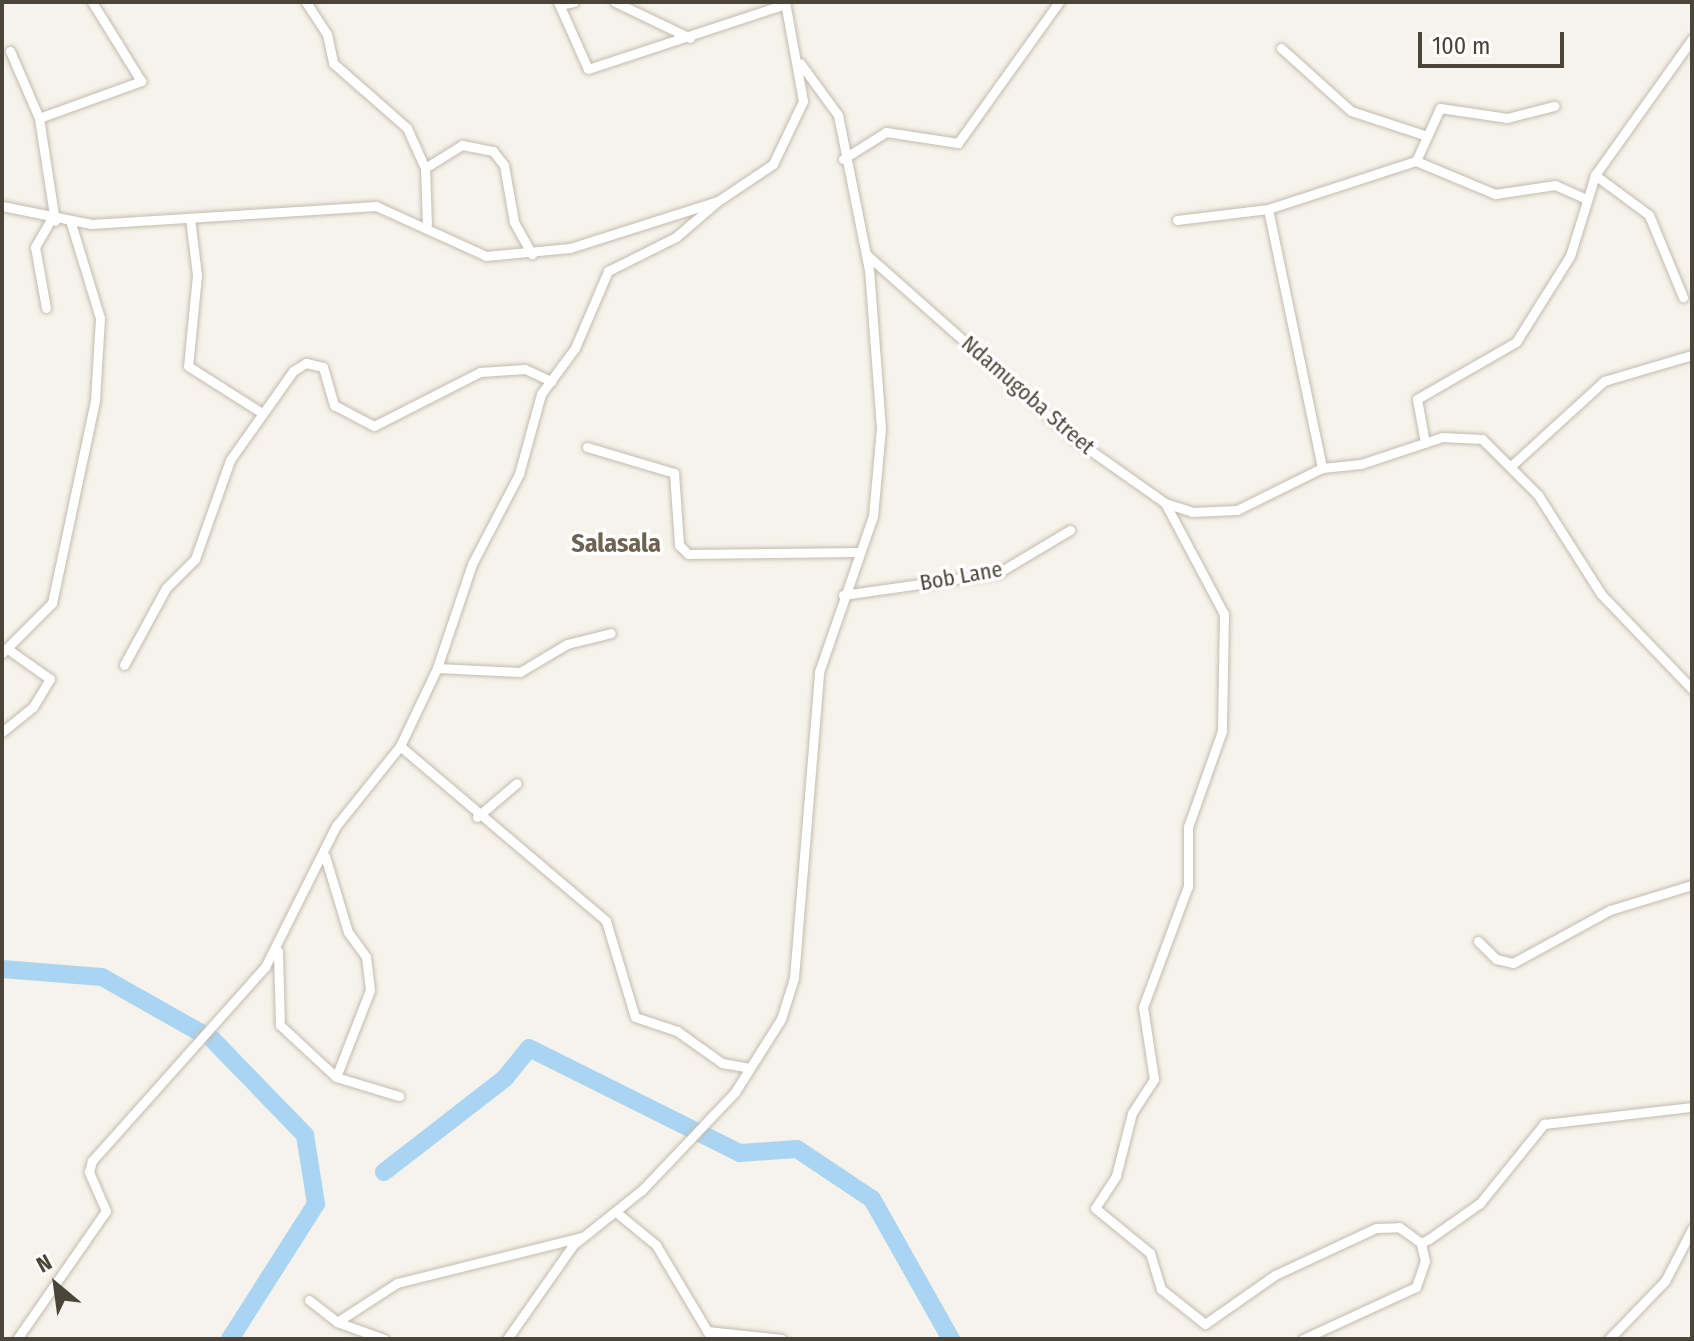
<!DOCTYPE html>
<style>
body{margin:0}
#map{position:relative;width:1694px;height:1341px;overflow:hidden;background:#f6f3ec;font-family:"Fira Sans Condensed",sans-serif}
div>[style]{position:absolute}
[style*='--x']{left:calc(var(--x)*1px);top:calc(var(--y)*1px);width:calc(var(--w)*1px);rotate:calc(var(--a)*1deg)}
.river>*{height:18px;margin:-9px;padding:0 9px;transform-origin:9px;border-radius:9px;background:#a9d4f2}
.roads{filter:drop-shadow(0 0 2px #c2bbae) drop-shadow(0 0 2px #c2bbae)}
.street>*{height:9px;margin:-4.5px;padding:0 4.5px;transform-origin:4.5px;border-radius:4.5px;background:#fff}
span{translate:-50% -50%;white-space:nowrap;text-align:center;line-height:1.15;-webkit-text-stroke:7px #fff;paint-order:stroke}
.street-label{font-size:22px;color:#4b4439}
.quarter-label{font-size:26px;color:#6e6250;font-weight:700}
.frame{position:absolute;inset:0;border:4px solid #4b4439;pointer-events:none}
.north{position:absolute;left:16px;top:1245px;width:80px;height:80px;-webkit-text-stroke:6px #fff;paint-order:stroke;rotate:331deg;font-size:22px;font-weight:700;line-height:32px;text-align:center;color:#4b4439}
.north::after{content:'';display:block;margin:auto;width:28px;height:36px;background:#4b4439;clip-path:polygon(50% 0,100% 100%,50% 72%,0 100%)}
.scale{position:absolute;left:1418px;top:32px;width:146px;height:36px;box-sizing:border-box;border:4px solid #4b4439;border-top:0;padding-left:10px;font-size:24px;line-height:28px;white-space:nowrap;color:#4b4439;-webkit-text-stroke:6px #fff;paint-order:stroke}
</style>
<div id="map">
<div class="river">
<i style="--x:2;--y:969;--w:100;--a:4.6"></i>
<i style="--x:102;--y:977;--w:114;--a:29.5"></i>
<i style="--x:212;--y:1039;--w:134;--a:45.9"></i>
<i style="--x:305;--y:1135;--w:70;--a:80.9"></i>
<i style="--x:316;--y:1204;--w:160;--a:122.5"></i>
<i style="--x:384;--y:1172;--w:153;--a:-37.8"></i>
<i style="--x:505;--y:1078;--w:38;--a:-51"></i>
<i style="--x:529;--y:1048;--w:236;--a:26.5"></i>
<i style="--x:740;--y:1153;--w:57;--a:-4"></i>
<i style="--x:797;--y:1149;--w:90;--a:33.7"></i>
<i style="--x:872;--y:1199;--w:161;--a:60.6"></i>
</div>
<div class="roads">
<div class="street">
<i style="--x:306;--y:2;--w:38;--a:57"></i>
<i style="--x:327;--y:34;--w:30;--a:78"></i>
<i style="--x:333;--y:63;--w:98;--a:41.3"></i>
<i style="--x:407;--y:128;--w:44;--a:65.8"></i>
<i style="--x:425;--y:168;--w:56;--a:88"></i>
<i style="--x:558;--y:2;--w:73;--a:65.9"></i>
<i style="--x:588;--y:69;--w:208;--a:-18.2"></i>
<i style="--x:615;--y:2;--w:83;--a:25.6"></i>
<i style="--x:560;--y:5;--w:14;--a:-12"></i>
<i style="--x:1281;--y:48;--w:94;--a:42"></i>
<i style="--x:1351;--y:111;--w:77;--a:18.2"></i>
<i style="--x:10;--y:51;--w:73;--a:66.6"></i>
<i style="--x:39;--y:118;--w:104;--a:81.2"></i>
<i style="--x:39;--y:118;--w:109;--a:-19.9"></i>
<i style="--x:141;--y:81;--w:93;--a:-121.8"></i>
<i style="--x:843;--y:159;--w:51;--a:-32.1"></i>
<i style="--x:886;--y:132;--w:73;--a:8.7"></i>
<i style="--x:958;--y:143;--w:173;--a:-54.4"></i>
<i style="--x:1416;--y:161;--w:58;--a:-65.6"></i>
<i style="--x:1440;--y:108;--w:68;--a:8.5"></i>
<i style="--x:1507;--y:118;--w:49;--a:-14.3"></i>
<i style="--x:425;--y:168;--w:44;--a:-31.9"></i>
<i style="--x:462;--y:145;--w:32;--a:11"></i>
<i style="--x:493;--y:151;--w:18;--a:52"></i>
<i style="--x:504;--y:165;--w:58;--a:80"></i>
<i style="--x:514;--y:222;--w:37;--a:61"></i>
<i style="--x:1595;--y:175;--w:67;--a:36.5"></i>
<i style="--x:1649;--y:215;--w:89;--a:67.5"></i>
<i style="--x:2;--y:206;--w:91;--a:11.4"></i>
<i style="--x:91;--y:224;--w:286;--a:-3.6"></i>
<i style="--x:376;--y:206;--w:121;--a:24.4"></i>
<i style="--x:486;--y:256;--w:84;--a:-5.4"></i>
<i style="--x:570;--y:248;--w:155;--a:-17.6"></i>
<i style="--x:718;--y:201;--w:66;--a:-33.9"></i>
<i style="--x:773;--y:164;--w:70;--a:-64.5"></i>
<i style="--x:803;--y:101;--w:101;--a:-100.3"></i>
<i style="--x:1268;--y:209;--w:265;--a:78.2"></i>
<i style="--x:190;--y:218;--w:57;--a:83"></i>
<i style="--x:197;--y:275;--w:91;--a:95.6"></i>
<i style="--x:188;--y:366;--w:84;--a:32.4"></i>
<i style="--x:1177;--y:220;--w:92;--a:-6.9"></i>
<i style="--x:1268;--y:209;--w:156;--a:-18"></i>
<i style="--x:1416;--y:161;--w:86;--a:22.7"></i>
<i style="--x:1495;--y:194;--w:61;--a:-8.5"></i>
<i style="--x:1555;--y:185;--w:34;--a:24"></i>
<i style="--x:866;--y:254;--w:277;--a:41.6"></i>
<i style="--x:1073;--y:438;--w:113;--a:35.2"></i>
<i style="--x:1165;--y:503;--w:28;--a:18"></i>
<i style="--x:1192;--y:512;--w:45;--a:-2.5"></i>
<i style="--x:1237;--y:510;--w:95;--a:-26.3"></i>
<i style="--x:1322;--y:468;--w:39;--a:-6"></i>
<i style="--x:1361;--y:464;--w:85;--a:-18.4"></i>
<i style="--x:1442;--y:437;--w:40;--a:2.9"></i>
<i style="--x:1482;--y:439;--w:79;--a:45"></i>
<i style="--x:1538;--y:495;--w:117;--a:57.5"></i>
<i style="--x:1601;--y:594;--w:132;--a:46.2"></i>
<i style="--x:46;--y:308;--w:62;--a:-100.2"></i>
<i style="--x:35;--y:247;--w:30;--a:-60"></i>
<i style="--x:1425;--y:443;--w:45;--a:-100.3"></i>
<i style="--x:1417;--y:399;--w:114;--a:-29.9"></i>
<i style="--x:1516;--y:342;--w:102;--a:-57.9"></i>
<i style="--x:1570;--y:256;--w:85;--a:-72.8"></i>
<i style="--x:1595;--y:175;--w:167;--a:-54.5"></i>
<i style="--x:587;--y:447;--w:91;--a:16.6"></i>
<i style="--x:674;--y:473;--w:72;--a:86"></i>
<i style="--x:679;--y:545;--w:13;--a:45"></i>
<i style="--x:688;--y:554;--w:172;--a:-0.7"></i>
<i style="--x:1512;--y:465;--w:125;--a:-42.4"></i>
<i style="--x:1604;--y:381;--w:92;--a:-16.5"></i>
<i style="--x:1165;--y:503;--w:126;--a:62"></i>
<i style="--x:1224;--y:614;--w:117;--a:91"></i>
<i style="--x:1222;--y:731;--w:102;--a:109.5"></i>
<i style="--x:1188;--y:827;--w:59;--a:90"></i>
<i style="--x:1188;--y:886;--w:129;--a:110.4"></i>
<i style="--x:1143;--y:1007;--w:73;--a:81.3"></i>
<i style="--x:1154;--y:1079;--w:40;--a:122.9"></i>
<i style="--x:1132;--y:1113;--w:65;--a:104.3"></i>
<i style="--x:1116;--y:1176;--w:38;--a:123"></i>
<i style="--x:1095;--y:1208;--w:71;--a:39.3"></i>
<i style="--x:1150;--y:1253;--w:38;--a:73"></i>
<i style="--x:1161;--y:1289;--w:56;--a:38.5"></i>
<i style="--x:1205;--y:1324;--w:85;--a:-35"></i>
<i style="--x:1275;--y:1275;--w:111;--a:-25"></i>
<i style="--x:1376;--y:1228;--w:23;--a:-2"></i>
<i style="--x:1399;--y:1227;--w:27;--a:36"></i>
<i style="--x:1421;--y:1243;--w:9;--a:-27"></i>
<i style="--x:1429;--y:1239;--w:62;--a:-35.2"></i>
<i style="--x:1480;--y:1203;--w:102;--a:-51"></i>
<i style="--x:1544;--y:1124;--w:149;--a:-6.6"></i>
<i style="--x:843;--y:595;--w:157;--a:-8.1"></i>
<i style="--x:998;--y:573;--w:84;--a:-30.8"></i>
<i style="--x:2;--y:653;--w:71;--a:-45"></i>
<i style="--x:52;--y:603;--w:208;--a:-78"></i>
<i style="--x:95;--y:400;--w:82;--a:-86.5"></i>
<i style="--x:100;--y:318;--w:99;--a:-107"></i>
<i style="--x:124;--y:665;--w:88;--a:-61.4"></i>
<i style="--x:166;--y:588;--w:41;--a:-45"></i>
<i style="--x:195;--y:559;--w:105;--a:-70.5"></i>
<i style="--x:230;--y:460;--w:109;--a:-54.7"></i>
<i style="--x:293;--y:371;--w:15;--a:-32"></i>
<i style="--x:306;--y:363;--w:17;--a:13"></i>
<i style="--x:323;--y:367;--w:40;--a:74"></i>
<i style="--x:334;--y:405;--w:45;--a:27.7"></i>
<i style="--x:374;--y:426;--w:119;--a:-27"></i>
<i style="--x:480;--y:372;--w:45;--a:-3.8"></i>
<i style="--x:525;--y:369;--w:29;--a:25"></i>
<i style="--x:437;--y:668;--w:83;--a:2.8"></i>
<i style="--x:520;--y:672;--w:55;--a:-30.8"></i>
<i style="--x:567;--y:644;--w:45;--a:-14"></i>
<i style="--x:2;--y:732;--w:40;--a:-39"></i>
<i style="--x:33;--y:707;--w:33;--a:-59"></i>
<i style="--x:50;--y:679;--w:52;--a:-144.5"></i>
<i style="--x:400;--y:746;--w:270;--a:40.3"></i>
<i style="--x:606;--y:921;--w:100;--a:73.2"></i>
<i style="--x:635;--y:1017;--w:44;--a:18.4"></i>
<i style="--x:677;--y:1031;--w:55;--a:35.4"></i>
<i style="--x:722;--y:1063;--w:28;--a:10"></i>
<i style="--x:477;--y:817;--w:52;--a:-40.4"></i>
<i style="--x:325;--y:856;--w:79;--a:73.2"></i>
<i style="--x:348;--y:932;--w:31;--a:54"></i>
<i style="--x:366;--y:957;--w:33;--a:83"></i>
<i style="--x:370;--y:990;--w:93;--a:111.3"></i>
<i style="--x:1478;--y:941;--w:25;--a:45"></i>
<i style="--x:1496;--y:959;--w:17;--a:13"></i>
<i style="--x:1513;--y:963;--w:111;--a:-28.7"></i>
<i style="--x:1610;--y:910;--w:86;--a:-17"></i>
<i style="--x:278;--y:951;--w:74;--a:88.5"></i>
<i style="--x:280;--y:1025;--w:76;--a:42.9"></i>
<i style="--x:336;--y:1077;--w:66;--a:16.8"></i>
<i style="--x:616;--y:1212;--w:52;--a:39.5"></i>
<i style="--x:656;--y:1245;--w:109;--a:59.2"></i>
<i style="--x:309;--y:1300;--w:36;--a:38"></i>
<i style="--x:337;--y:1322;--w:50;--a:19.9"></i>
<i style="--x:337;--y:1322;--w:72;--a:-33"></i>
<i style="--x:397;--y:1283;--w:191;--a:-14"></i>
<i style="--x:707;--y:1331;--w:75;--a:6.1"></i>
<i style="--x:17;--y:1339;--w:156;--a:-55.2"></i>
<i style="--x:106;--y:1211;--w:43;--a:-113.6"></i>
<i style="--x:89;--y:1172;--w:11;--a:-75"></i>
<i style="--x:92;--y:1161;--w:260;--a:-48.3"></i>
<i style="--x:265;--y:967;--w:158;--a:-63.3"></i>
<i style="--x:336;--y:826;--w:102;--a:-51.3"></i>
<i style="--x:400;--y:746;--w:86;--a:-64.6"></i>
<i style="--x:437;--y:668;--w:110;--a:-71.4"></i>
<i style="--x:472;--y:564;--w:102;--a:-62.4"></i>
<i style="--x:519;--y:474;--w:83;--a:-74.6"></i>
<i style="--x:541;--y:394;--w:57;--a:-53.5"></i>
<i style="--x:575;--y:348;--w:84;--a:-66.8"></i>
<i style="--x:608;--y:271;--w:76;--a:-26.6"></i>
<i style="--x:676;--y:237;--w:55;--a:-40.6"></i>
<i style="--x:507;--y:1339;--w:115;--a:-54.9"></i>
<i style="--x:573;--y:1245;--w:88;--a:-38.6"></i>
<i style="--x:642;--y:1190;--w:135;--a:-46.5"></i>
<i style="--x:735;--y:1092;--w:86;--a:-57.8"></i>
<i style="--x:781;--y:1019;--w:43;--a:-72.4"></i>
<i style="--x:794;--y:978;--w:307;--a:-85.3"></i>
<i style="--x:819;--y:672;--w:165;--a:-70.9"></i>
<i style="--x:873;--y:516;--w:88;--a:-84.8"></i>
<i style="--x:881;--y:428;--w:158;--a:-94.3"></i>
<i style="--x:869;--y:270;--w:158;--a:-101.3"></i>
<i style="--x:838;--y:115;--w:64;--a:-126.2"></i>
<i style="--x:1303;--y:1339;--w:124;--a:-24.7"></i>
<i style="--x:1416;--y:1287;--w:28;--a:-71"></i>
<i style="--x:1425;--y:1261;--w:18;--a:-103"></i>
<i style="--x:1609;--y:1339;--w:81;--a:-46"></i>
<i style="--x:1665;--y:1281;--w:59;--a:-62.6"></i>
</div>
</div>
<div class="street-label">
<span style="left:1028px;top:395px;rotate:41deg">Ndamugoba Street</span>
<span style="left:961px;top:576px;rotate:-10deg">Bob Lane</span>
</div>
<div class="quarter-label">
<span style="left:616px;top:544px">Salasala</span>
</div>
<div class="frame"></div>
<div class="north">N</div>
<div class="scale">100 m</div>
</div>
